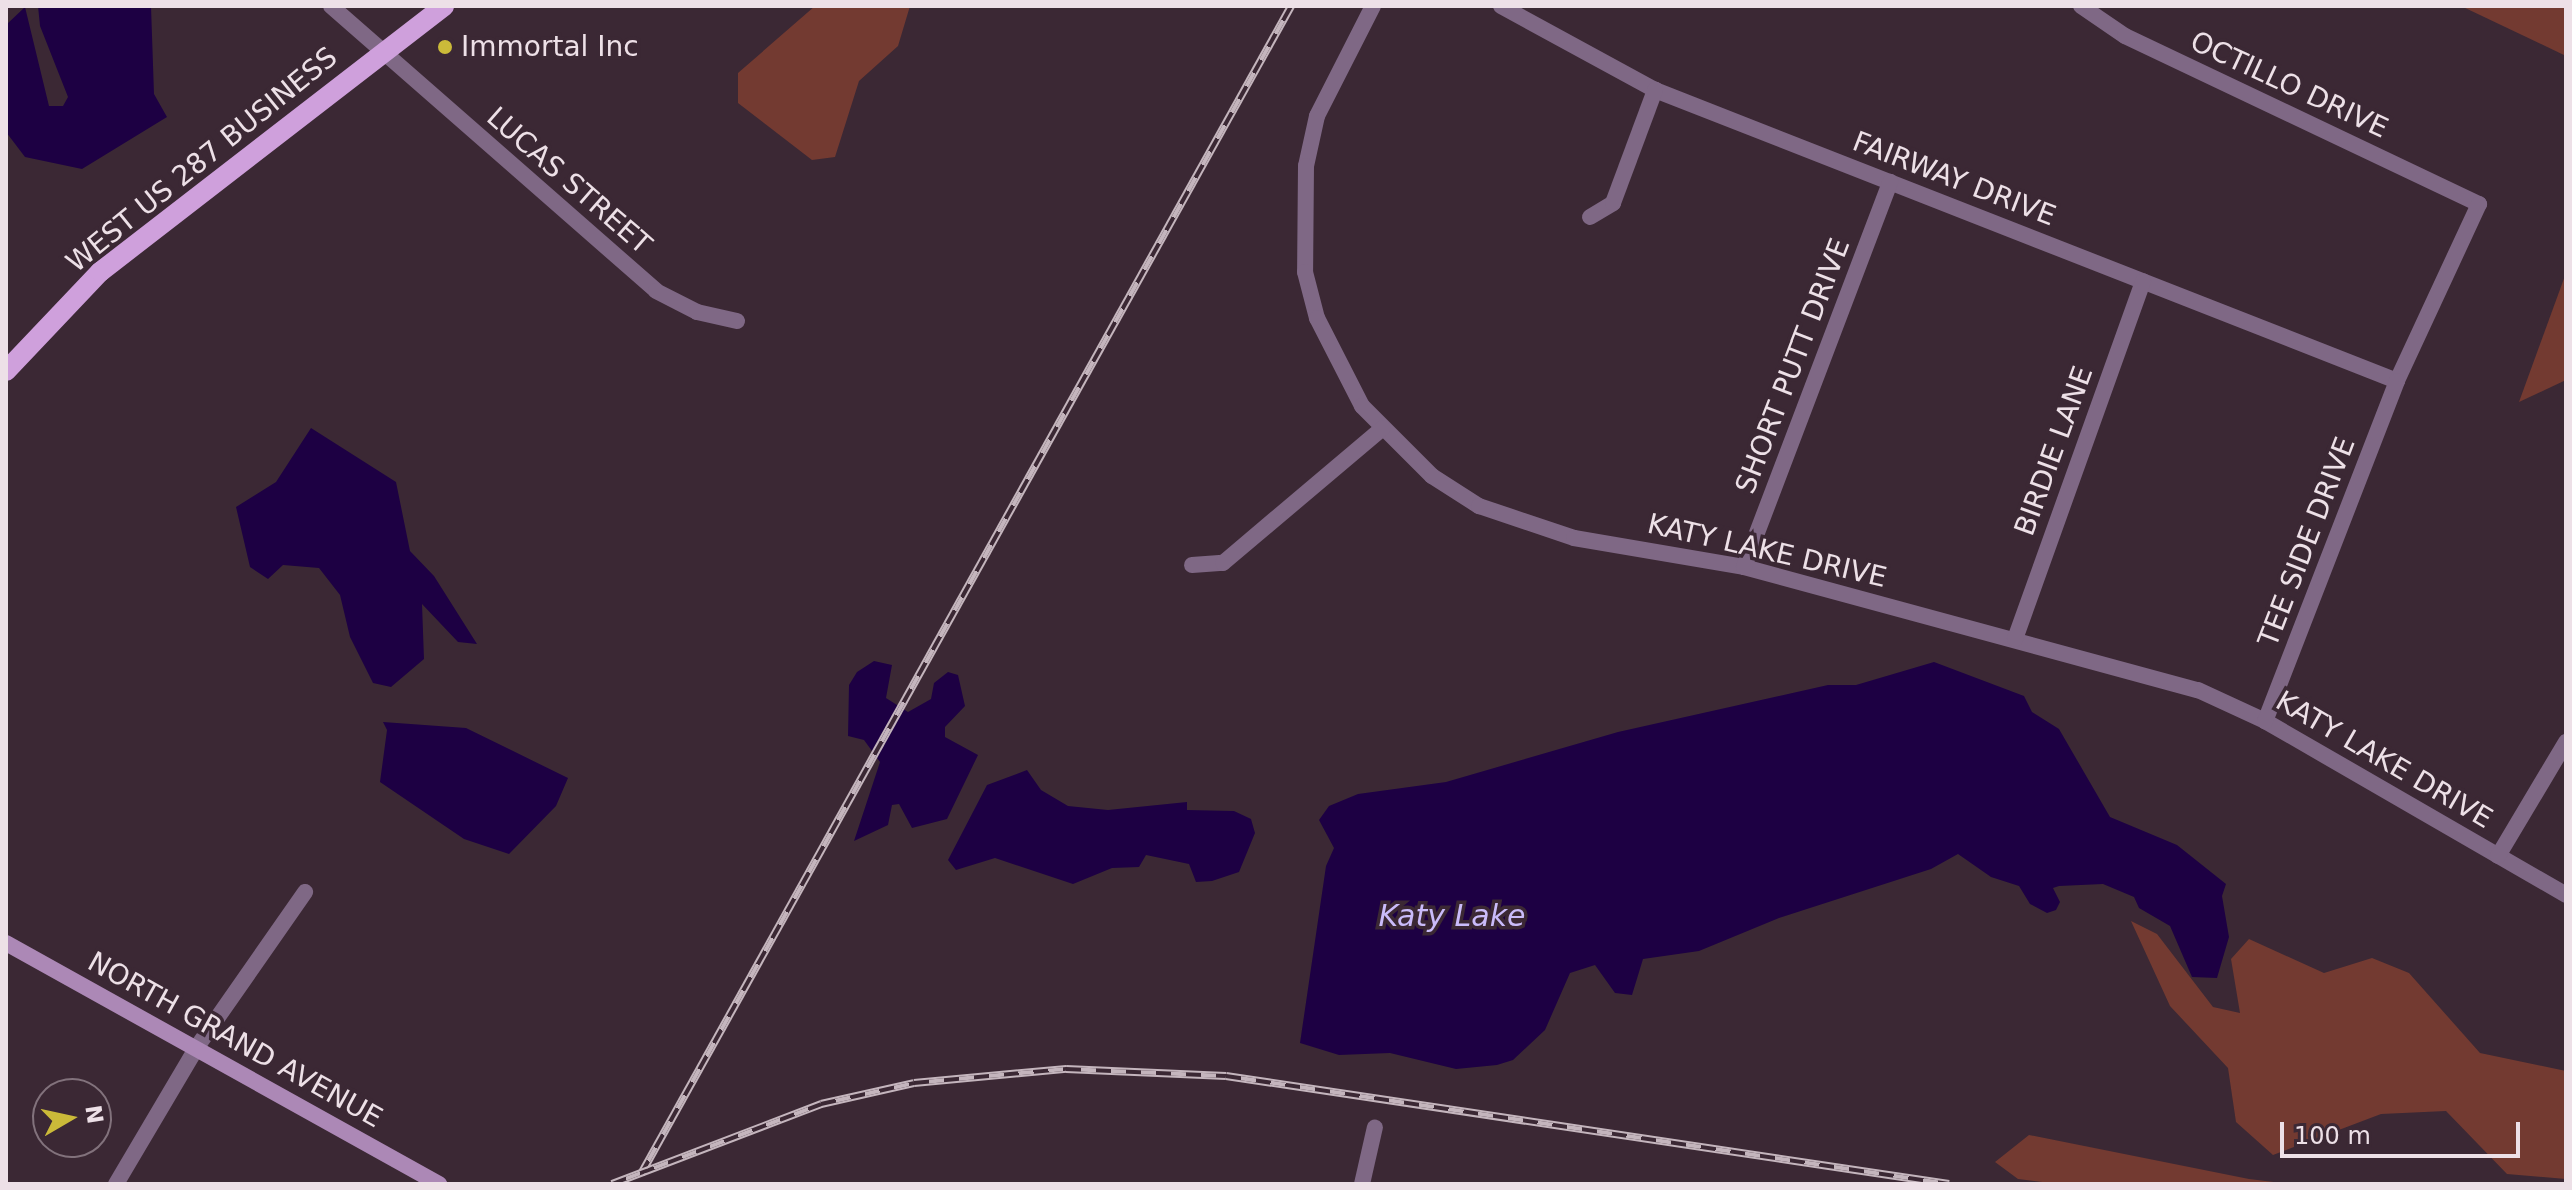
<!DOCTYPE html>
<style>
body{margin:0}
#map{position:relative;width:2572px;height:1190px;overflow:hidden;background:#3b2834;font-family:"DejaVu Sans",sans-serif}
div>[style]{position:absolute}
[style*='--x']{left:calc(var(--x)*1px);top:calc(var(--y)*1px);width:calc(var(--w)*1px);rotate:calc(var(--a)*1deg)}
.green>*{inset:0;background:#733a31}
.water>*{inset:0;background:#1d0043}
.minor>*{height:16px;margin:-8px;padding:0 8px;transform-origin:8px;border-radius:8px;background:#7f6885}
.secondary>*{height:16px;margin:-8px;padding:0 8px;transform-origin:8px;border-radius:8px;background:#ac88b6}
.primary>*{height:20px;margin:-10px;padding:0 10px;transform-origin:10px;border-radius:10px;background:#cfa0dc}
.rail>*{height:8px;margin-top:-4px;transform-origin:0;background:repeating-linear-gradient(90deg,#3b2834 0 15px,#c4b5bd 0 30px);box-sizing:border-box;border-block:2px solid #c4b5bd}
.dots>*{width:22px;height:22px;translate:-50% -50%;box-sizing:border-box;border:4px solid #3b2834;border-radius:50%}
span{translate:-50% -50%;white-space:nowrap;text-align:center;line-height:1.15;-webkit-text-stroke:7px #3b2834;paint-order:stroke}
.poi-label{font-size:28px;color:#ede0e7}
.left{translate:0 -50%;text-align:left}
.street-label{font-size:28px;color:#ede0e7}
.water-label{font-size:30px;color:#cabbfa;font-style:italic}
.frame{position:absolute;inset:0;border:8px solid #ede0e7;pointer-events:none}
.north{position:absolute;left:32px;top:1078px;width:80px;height:80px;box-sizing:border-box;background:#3b2834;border:2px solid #82727c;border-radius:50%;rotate:81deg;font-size:22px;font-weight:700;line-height:32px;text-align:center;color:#ede0e7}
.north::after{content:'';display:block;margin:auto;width:28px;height:36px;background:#cbba39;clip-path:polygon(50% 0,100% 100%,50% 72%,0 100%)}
.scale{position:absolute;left:2280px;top:1122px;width:240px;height:36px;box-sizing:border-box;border:4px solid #ede0e7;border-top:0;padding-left:10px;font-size:24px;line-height:28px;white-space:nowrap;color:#ede0e7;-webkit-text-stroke:6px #3b2834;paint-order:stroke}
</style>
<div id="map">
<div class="green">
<i style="clip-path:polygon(815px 6px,910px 6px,898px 46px,859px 81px,835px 157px,812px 160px,738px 103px,738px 73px)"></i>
<i style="clip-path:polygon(2461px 6px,2566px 6px,2566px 56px)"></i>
<i style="clip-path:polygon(2566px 273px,2566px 380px,2519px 402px)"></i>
<i style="clip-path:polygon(2131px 921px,2157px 934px,2213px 1007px,2240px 1013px,2231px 959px,2249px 939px,2324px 973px,2372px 958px,2409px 973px,2480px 1053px,2566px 1071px,2566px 1179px,2507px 1174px,2446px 1111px,2381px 1114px,2273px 1155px,2236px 1122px,2228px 1068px,2170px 1006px)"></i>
<i style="clip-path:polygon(2029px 1135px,2249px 1179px,2291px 1184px,2059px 1184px,2018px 1179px,1995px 1162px)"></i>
</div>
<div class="water">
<i style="clip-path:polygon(38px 6px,151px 6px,154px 94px,167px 117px,82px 169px,25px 157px,6px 132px,6px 25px,25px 7px,49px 106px,63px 106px,68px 97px,40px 26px)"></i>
<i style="clip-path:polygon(311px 428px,396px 482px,410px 551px,434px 576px,477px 644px,458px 642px,422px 604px,424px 659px,391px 687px,373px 683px,350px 637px,340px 595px,319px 568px,283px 565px,268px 579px,250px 567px,236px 507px,276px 482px)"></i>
<i style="clip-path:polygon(874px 661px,892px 665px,886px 698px,908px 712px,931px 699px,934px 683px,948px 672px,958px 675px,965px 706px,945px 727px,945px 737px,978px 755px,947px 819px,912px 828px,899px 804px,892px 805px,888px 825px,854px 841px,880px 762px,864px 740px,848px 736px,849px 685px,857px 672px)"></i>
<i style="clip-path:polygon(1934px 662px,2024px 696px,2032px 712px,2059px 729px,2110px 817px,2177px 845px,2226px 884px,2222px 896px,2229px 937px,2217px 978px,2192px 977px,2170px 926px,2139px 908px,2134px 897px,2103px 884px,2059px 886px,2053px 888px,2060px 902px,2056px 910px,2047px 913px,2030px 904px,2019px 886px,1991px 877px,1958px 854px,1931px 869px,1779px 918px,1699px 951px,1643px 959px,1632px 995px,1615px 993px,1595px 965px,1570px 973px,1545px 1030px,1513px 1060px,1497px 1065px,1456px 1069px,1390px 1053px,1339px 1055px,1300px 1043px,1326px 866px,1334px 848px,1319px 820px,1329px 806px,1358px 794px,1446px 782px,1618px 732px,1828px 685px,1856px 685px)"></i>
<i style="clip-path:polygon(383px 722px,466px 728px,568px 778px,556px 806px,509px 854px,464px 839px,380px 782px,387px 730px)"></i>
<i style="clip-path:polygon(1027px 770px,1041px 790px,1068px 806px,1108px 810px,1187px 802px,1187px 810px,1234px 811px,1251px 819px,1255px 833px,1239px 872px,1212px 881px,1196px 882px,1189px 864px,1146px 855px,1139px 867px,1112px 868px,1073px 884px,995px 858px,956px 870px,948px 860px,987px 785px)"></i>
</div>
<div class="minor">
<i style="--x:331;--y:6;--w:432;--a:41.2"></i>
<i style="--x:656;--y:291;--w:46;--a:27.1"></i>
<i style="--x:697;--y:312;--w:41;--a:12.7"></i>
<i style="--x:1373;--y:6;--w:123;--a:117"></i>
<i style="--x:1317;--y:116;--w:51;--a:102.4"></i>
<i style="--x:1306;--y:166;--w:106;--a:90.5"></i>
<i style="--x:1305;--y:272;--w:48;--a:75.4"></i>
<i style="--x:1317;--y:318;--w:99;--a:62.9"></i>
<i style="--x:1362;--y:406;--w:99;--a:45"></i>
<i style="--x:1432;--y:476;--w:56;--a:32.6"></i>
<i style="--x:1479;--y:506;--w:100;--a:18.6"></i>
<i style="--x:1574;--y:538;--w:172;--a:9.7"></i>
<i style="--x:1744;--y:567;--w:470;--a:15.2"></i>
<i style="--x:2198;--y:690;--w:74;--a:24.8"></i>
<i style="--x:2265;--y:721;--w:348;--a:30"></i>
<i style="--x:1501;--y:6;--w:175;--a:28.6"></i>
<i style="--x:1655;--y:90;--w:797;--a:21.41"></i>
<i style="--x:2081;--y:6;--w:53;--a:34.3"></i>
<i style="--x:2125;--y:36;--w:392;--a:25.4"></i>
<i style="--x:2479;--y:204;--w:195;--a:114.9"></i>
<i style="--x:2397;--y:381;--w:365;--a:111.2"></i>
<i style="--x:1590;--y:217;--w:27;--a:-31"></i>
<i style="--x:1613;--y:203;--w:121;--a:-69.6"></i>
<i style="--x:1192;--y:565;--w:31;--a:-4"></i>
<i style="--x:1223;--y:563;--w:209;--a:-40.2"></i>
<i style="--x:1744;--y:567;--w:412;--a:-69.2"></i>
<i style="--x:2015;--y:639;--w:380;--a:-70.3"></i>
<i style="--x:2498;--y:856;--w:133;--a:-59.2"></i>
<i style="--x:116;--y:1184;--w:159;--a:-59.4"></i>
<i style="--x:197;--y:1047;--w:189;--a:-55.1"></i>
<i style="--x:1362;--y:1184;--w:58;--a:-77.2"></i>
</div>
<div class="secondary">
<i style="--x:6;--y:943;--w:496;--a:29.1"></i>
</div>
<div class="primary">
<i style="--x:6;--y:371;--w:137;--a:-46.5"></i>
<i style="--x:100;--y:272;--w:435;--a:-37.7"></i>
</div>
<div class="rail">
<i style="--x:641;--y:1174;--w:1337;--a:-60.9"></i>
<i style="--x:612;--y:1184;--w:224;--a:-20.9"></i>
<i style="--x:821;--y:1104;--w:95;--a:-12.7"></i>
<i style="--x:914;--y:1083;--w:153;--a:-5.3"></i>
<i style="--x:1066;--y:1069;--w:160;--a:2.5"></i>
<i style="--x:1226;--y:1076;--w:731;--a:8.5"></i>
</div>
<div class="dots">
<i style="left:445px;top:47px;background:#cbba39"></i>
</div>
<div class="poi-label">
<span class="left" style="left:461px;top:47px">Immortal Inc</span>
</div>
<div class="street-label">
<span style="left:2289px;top:85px;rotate:25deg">OCTILLO DRIVE</span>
<span style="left:202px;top:160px;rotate:-39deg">WEST US 287 BUSINESS</span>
<span style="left:1954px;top:179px;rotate:21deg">FAIRWAY DRIVE</span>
<span style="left:569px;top:181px;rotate:41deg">LUCAS STREET</span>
<span style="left:1793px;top:366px;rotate:-69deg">SHORT PUTT DRIVE</span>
<span style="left:2054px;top:451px;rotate:-70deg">BIRDIE LANE</span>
<span style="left:2307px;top:542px;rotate:-69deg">TEE SIDE DRIVE</span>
<span style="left:1767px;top:551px;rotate:13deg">KATY LAKE DRIVE</span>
<span style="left:2384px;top:760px;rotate:30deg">KATY LAKE DRIVE</span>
<span style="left:235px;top:1040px;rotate:29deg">NORTH GRAND AVENUE</span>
</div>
<div class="water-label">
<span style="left:1452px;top:916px">Katy Lake</span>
</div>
<div class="frame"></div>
<div class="north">N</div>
<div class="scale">100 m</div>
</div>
